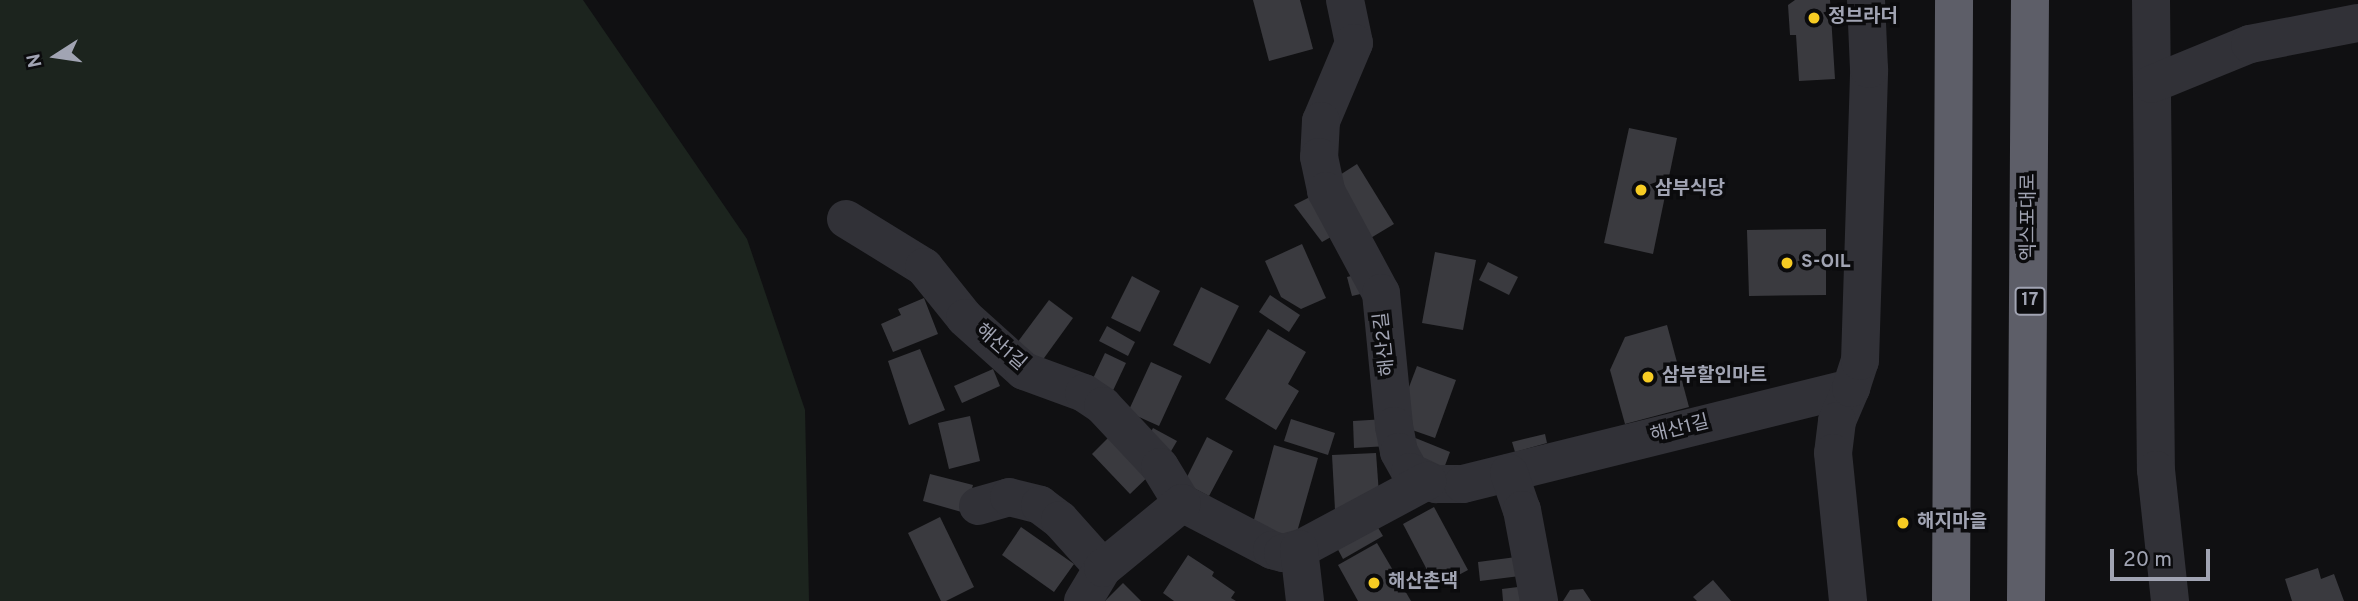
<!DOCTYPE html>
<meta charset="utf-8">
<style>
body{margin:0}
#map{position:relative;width:2358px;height:601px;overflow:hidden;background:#101012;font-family:Overpass,"Noto Sans KR",sans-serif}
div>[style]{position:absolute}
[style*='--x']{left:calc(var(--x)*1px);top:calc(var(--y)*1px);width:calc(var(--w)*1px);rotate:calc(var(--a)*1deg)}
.green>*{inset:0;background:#1c241e}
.building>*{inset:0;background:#3a3a3f}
.minor>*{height:38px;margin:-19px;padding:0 19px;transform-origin:19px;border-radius:19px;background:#313137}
.highway>*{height:38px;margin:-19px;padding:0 19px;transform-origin:19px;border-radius:19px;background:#5d5e68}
.dots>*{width:19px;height:19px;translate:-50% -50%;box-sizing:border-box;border:4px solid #0b0b0d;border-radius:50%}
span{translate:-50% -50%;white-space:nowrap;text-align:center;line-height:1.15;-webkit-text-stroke:7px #0b0b0d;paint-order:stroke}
.shield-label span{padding:2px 5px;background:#0b0b0d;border:2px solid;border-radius:5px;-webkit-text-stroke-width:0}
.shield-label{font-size:18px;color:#a1a4b3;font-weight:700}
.poi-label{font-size:19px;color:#a1a4b3;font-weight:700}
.left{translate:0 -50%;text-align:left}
.street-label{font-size:19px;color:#a1a4b3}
.north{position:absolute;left:21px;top:21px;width:70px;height:70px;-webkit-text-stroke:5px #0b0b0d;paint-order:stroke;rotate:258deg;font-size:19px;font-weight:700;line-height:28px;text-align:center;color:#a1a4b3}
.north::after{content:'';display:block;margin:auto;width:24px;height:32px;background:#a1a4b3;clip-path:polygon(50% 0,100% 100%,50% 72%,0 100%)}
.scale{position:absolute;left:2110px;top:549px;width:100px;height:32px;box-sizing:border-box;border:4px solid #a1a4b3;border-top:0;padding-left:9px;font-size:21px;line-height:24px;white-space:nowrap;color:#a1a4b3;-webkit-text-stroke:5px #0b0b0d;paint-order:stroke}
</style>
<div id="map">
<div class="green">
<i style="clip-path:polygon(0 0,583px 0,747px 239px,805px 410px,809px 601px,0 601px)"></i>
</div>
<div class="building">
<i style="clip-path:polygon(1253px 0,1300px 0,1313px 49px,1269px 61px)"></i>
<i style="clip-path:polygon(1795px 0,1830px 0,1835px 79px,1799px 81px,1796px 35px,1790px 35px,1788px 5px)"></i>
<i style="clip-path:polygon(1629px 128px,1677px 138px,1653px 254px,1604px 243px)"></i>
<i style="clip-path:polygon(1357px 164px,1394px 224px,1369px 239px,1332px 180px)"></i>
<i style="clip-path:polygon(1318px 193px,1340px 232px,1322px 242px,1294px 205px)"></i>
<i style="clip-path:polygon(1826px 229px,1826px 295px,1749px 296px,1747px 230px)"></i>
<i style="clip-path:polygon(1302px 244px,1326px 298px,1301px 309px,1281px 297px,1265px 261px)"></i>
<i style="clip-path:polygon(1435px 252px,1476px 260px,1463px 330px,1422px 323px)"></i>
<i style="clip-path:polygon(1488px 262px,1518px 277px,1509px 295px,1479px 280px)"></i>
<i style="clip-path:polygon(1364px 273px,1369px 292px,1352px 296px,1347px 277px)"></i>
<i style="clip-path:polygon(1132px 276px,1160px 291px,1140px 332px,1111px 318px)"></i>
<i style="clip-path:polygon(1201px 287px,1239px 306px,1210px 364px,1173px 345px)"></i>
<i style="clip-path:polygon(1270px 295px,1300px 315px,1289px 332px,1259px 312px)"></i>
<i style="clip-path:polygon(924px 298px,938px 334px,893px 352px,881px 324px,901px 315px,898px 309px)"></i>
<i style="clip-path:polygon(1049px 300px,1073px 318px,1039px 365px,1014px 347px)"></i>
<i style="clip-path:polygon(1667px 325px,1689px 407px,1625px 424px,1610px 370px,1625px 337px)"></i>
<i style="clip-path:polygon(1107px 326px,1135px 342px,1128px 356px,1099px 341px)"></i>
<i style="clip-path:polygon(1268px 329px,1306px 352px,1288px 384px,1299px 391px,1276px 430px,1225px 399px)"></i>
<i style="clip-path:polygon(920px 349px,945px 410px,909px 425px,888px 361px)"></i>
<i style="clip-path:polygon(1105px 353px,1126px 363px,1109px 399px,1088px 389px)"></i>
<i style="clip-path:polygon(1151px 362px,1182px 376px,1159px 426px,1128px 412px)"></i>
<i style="clip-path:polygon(1417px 366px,1456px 380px,1435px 438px,1395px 424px)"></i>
<i style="clip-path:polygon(993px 369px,1000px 386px,962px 403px,954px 386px)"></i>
<i style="clip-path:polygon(970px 416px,980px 461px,949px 469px,938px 423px)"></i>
<i style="clip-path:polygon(1291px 419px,1335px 433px,1328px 455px,1284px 441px)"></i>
<i style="clip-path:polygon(1386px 419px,1388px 446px,1354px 448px,1353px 421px)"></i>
<i style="clip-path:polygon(1153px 428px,1177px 441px,1170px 453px,1146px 440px)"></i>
<i style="clip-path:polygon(1116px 430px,1155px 470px,1130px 494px,1092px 454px)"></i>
<i style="clip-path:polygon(1545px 434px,1547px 443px,1515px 452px,1512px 442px)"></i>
<i style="clip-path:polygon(1207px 437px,1233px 451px,1209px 496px,1184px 483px)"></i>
<i style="clip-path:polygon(1413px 437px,1450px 452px,1443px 471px,1406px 456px)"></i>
<i style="clip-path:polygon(1274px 445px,1318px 458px,1295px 539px,1252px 527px)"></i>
<i style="clip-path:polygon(1376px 453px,1379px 494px,1335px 510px,1332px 455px)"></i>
<i style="clip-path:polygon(930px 474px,973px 485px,965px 513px,923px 501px)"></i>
<i style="clip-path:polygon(1434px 507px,1468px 570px,1436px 587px,1403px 524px)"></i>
<i style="clip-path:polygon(940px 517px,974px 587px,946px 601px,941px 601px,908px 533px)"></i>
<i style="clip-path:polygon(1374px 521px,1383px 536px,1343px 559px,1335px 544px)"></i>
<i style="clip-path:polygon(1021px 527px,1074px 564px,1054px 592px,1002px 555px)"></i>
<i style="clip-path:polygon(1377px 543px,1411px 601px,1358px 601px,1338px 565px)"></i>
<i style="clip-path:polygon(1188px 555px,1214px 572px,1212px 576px,1235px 592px,1231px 598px,1236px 601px,1174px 601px,1163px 593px)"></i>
<i style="clip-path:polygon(1524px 556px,1527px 575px,1480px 581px,1478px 562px)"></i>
<i style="clip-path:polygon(2318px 568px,2321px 579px,2334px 574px,2344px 601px,2292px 601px,2285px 579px)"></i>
<i style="clip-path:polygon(1713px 580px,1731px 601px,1697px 601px,1693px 597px)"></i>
<i style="clip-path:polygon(1123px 583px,1141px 601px,1105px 601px)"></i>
<i style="clip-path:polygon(1526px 586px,1528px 601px,1503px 601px,1502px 589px)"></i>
<i style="clip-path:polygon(1583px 589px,1591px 601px,1563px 601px,1570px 590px)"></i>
</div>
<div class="minor">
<i style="--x:1345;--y:0;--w:44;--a:78.2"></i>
<i style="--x:1354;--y:43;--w:85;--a:112.9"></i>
<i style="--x:1321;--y:121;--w:36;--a:93"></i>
<i style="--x:1319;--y:157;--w:35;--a:78"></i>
<i style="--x:1326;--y:191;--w:116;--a:61.7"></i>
<i style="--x:1381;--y:293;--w:134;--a:84.4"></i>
<i style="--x:1394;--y:426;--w:26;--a:79"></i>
<i style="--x:1399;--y:452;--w:23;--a:61"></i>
<i style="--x:1410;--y:472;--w:29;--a:25"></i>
<i style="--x:1436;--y:484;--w:27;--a:0"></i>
<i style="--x:1463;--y:484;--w:400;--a:-13.9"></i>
<i style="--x:1851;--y:388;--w:36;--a:113"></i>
<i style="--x:1837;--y:421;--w:32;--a:97"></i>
<i style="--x:1833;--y:453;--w:149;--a:84.2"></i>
<i style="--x:2151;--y:0;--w:470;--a:89.4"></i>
<i style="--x:2156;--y:470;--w:132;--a:83.9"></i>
<i style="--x:2152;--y:84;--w:106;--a:-22.2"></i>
<i style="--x:2250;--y:44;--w:110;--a:-11"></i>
<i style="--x:846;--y:219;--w:92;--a:31.6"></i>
<i style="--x:924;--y:267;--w:65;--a:51.2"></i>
<i style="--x:965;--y:318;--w:79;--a:41.9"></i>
<i style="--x:1024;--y:371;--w:64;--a:20.1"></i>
<i style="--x:1084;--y:393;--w:23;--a:34"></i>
<i style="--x:1103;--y:406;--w:83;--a:46.9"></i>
<i style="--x:1160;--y:467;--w:42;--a:58.6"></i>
<i style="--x:1182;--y:503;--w:102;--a:27.6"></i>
<i style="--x:1272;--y:550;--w:11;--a:15"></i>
<i style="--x:1283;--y:553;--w:22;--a:-16"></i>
<i style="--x:1304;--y:547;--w:140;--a:-28.2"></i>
<i style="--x:1851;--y:388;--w:28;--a:-72"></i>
<i style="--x:1860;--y:361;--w:292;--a:-88.2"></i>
<i style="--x:1869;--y:69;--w:69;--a:-92.5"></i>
<i style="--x:1509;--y:473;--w:39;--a:71"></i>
<i style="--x:1522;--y:510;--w:93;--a:79.4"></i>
<i style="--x:978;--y:506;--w:32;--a:-16"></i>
<i style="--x:1009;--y:497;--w:32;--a:14"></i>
<i style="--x:1040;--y:505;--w:25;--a:37"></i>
<i style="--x:1060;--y:520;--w:64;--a:48.1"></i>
<i style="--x:1299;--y:549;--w:52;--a:83.4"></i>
<i style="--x:1083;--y:601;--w:39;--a:-59"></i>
<i style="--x:1103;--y:568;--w:102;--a:-39.4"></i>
</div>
<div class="highway">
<i style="--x:1951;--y:601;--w:601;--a:-89.71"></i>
<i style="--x:2026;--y:601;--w:601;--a:-89.62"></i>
</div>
<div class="dots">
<i style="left:1814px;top:18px;background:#f7cc23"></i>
<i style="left:1641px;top:190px;background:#f7cc23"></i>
<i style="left:1787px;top:263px;background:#f7cc23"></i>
<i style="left:1648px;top:377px;background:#f7cc23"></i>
<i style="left:1903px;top:523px;background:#f7cc23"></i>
<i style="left:1374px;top:583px;background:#f7cc23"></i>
</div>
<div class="shield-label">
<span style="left:2030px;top:301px">17</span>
</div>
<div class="poi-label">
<span class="left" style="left:1828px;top:18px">정브라더</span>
<span class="left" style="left:1655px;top:190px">삼부식당</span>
<span class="left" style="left:1801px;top:263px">S-OIL</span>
<span class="left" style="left:1662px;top:377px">삼부할인마트</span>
<span class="left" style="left:1917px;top:523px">해지마을</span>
<span class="left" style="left:1388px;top:583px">해산촌댁</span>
</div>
<div class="street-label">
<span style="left:2030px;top:217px;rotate:-90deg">엑스포대로</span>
<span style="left:1386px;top:344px;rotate:-96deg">해산2길</span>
<span style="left:1000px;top:348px;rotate:41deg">해산1길</span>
<span style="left:1680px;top:430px;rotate:-14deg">해산1길</span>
</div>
<div class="north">N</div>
<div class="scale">20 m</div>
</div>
